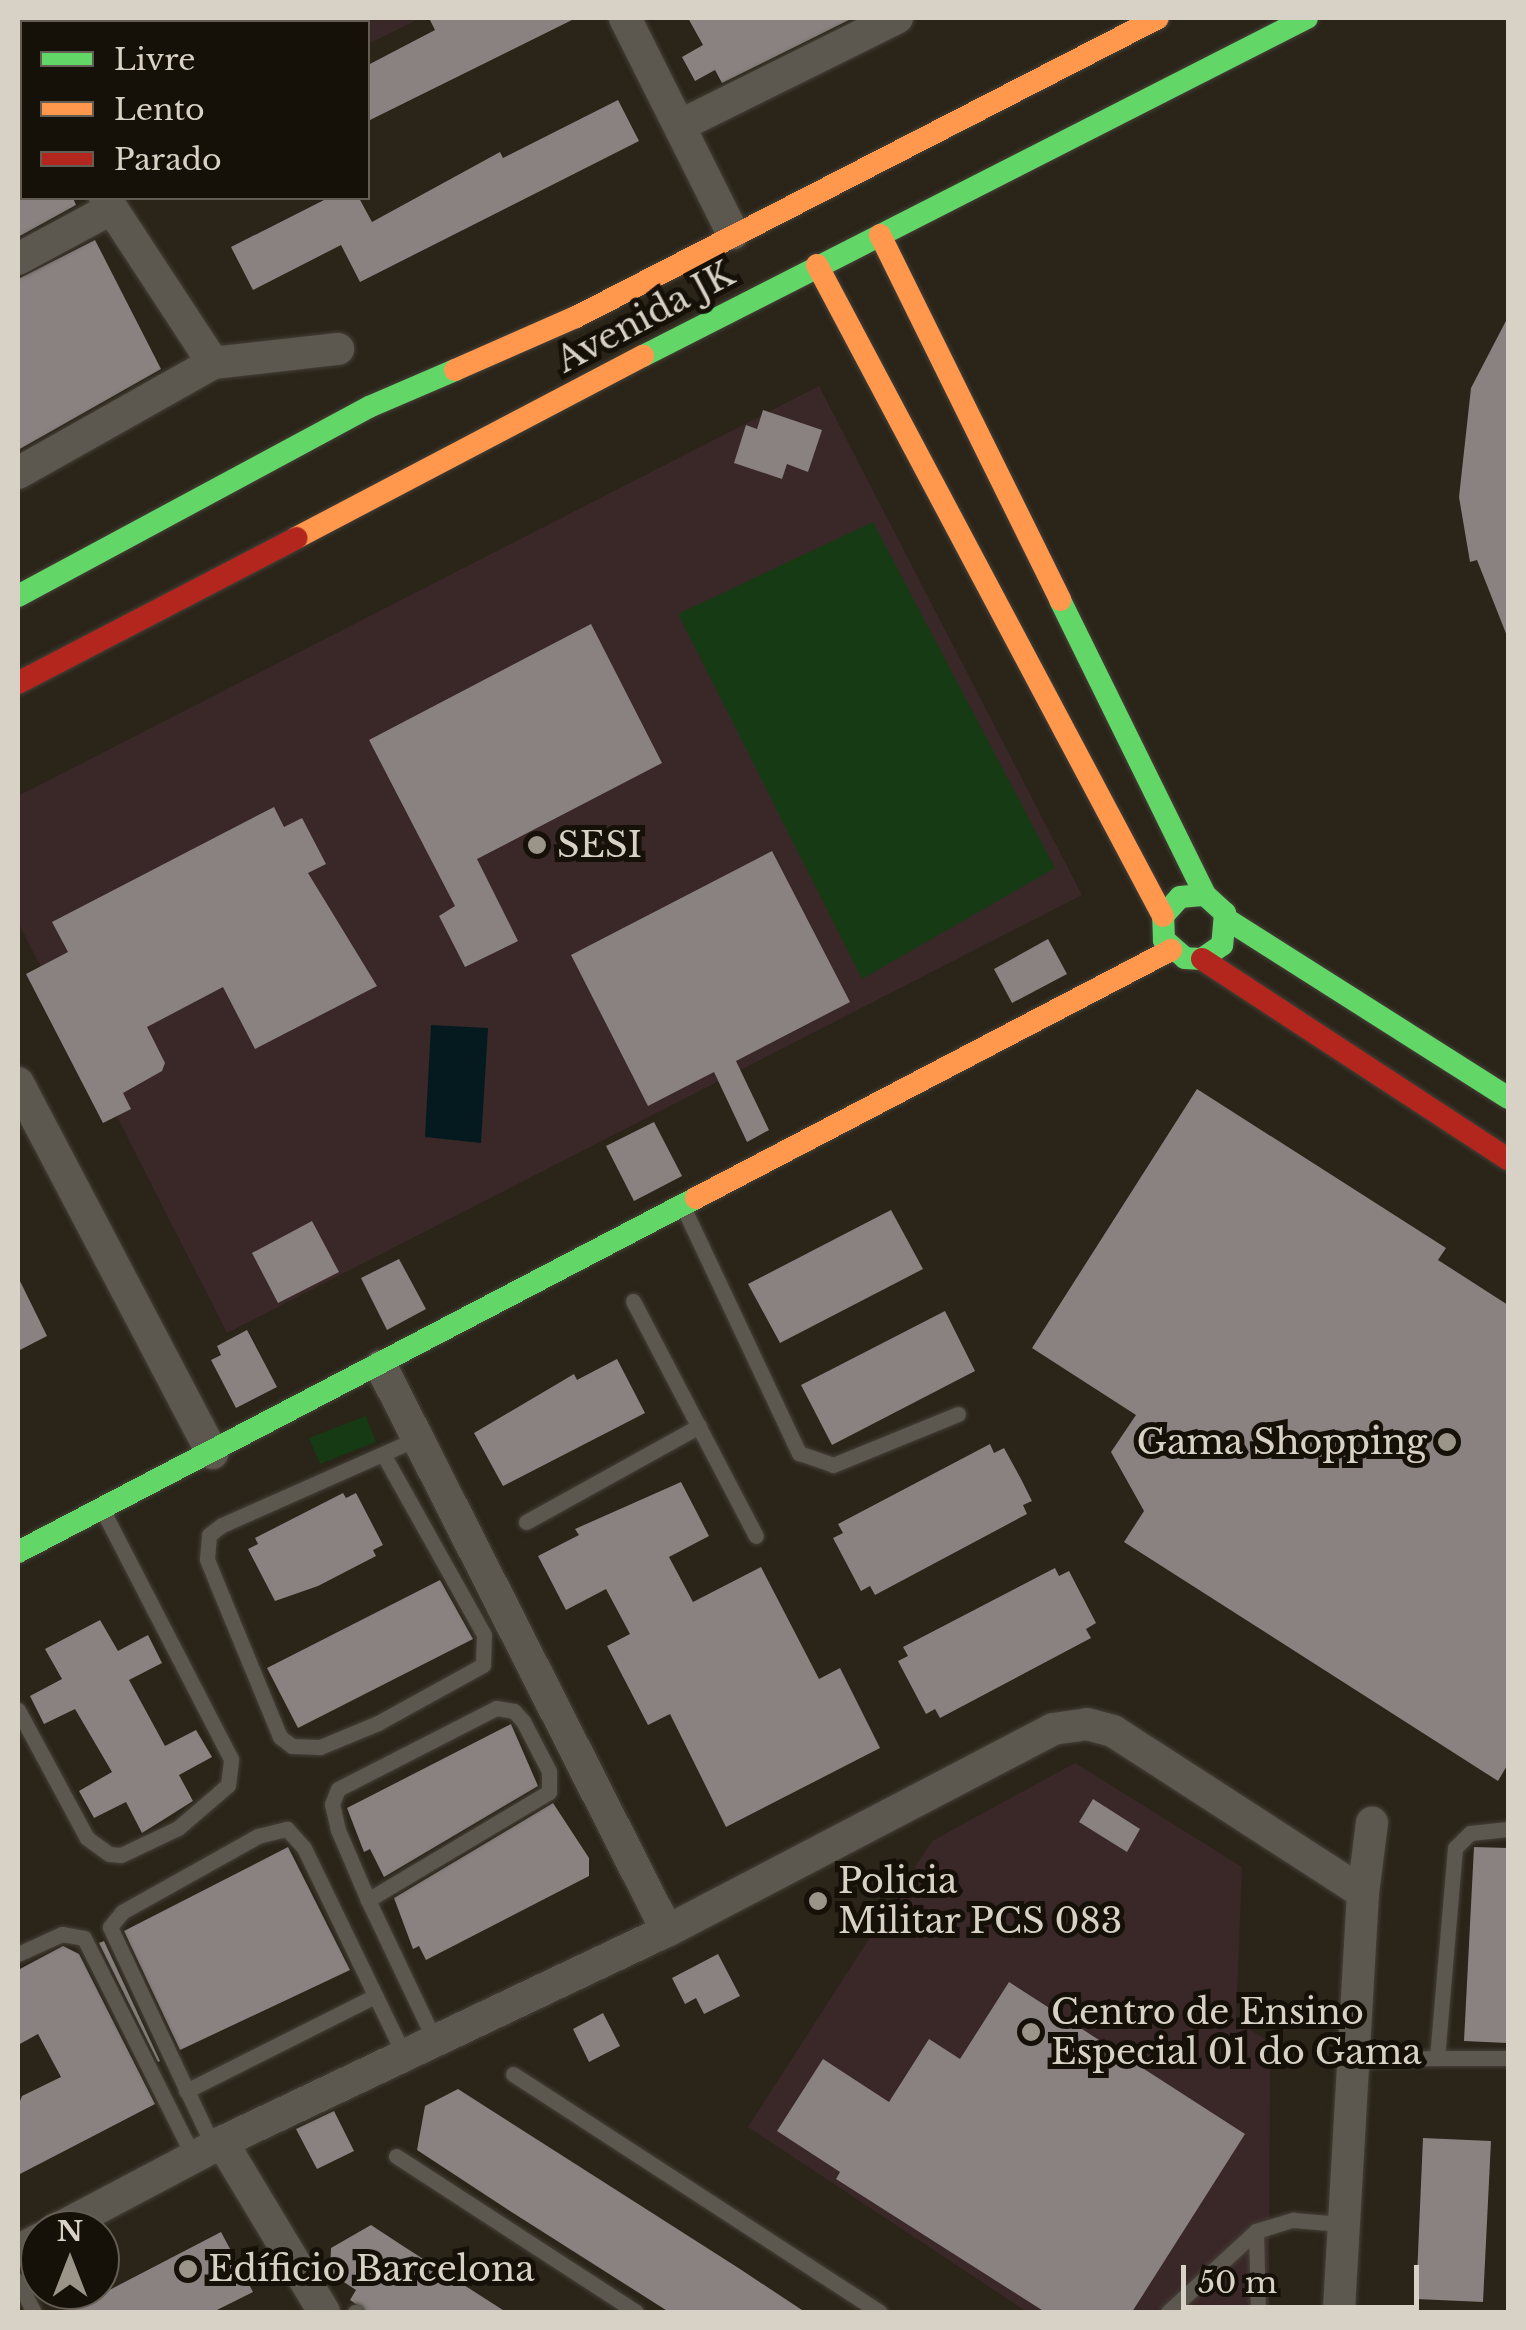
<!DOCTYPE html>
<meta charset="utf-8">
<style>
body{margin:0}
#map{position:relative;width:1526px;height:2330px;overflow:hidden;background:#2a2419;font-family:"Libre Baskerville",serif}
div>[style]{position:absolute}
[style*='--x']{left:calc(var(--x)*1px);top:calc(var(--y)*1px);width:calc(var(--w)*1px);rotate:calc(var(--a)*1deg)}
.education>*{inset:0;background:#3a2828}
.green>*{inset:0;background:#163a13}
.water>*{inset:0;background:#041a1e}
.building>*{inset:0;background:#898280}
.roads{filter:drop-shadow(0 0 2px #454038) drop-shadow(0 0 2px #454038)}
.lane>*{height:15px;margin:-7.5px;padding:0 7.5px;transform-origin:7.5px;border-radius:7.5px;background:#5c584f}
.street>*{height:32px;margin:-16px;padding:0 16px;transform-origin:16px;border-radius:16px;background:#5c584f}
.fast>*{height:22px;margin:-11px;padding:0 11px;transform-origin:11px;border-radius:11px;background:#63d668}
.slow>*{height:22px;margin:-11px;padding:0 11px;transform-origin:11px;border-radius:11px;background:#ff974d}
.jam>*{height:22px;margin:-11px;padding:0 11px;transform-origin:11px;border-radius:11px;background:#b3261e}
.dots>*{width:28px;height:28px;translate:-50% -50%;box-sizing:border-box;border:5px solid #151008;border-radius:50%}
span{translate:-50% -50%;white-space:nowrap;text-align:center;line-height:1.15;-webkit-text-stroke:10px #151008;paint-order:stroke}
.street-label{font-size:35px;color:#d8d1c5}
.poi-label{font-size:35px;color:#d8d1c5}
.left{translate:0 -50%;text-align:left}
.right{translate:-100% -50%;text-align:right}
.frame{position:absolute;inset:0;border:20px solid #d8d1c5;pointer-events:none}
.legend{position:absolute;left:20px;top:20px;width:350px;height:180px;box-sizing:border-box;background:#151008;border:2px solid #635d54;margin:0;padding:12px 18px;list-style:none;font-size:30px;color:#d8d1c5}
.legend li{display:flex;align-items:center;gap:20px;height:50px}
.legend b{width:50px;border:2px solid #635d54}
.north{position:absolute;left:20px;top:2210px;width:100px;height:100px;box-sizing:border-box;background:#151008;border:2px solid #635d54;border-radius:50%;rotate:0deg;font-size:28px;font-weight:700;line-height:40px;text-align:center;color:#d8d1c5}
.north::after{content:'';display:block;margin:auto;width:35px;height:45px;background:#9b9489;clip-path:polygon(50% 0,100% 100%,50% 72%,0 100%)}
.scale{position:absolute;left:1181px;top:2265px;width:238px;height:45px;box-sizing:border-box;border:5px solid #d8d1c5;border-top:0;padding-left:12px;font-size:30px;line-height:35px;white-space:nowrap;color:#d8d1c5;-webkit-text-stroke:8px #151008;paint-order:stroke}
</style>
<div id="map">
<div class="education">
<i style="clip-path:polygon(34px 18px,421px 18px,368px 44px,368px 22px)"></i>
<i style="clip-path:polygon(819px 386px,1082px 895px,227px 1333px,18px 922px,18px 796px)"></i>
<i style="clip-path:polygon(1075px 1763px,1242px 1867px,1236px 2021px,1270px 2042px,1269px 2312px,1027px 2312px,748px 2127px,932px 1841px)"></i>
</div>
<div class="green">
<i style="clip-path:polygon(873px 522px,1055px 868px,862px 979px,678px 614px)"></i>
<i style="clip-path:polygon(366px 1416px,376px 1442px,320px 1464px,309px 1438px)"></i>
</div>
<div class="water">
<i style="clip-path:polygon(431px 1025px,488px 1028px,481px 1143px,425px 1137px)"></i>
</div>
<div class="building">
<i style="clip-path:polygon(429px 18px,576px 18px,368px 121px,368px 65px,435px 30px)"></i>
<i style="clip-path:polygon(688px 18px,853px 18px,722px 83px,715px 70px,695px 81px,682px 57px,703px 45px)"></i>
<i style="clip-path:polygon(618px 100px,639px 141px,360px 282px,341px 245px,253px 290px,231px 247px,328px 198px,359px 198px,372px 222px,500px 152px,503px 158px)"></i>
<i style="clip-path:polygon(18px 198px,73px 198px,76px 205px,18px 237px)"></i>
<i style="clip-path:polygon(95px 240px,161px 369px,18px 450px,18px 279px)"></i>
<i style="clip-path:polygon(1508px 317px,1508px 635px,1507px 636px,1477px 560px,1470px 562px,1459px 497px,1471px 388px)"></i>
<i style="clip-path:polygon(763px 410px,822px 430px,808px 472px,787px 464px,782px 479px,734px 463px,746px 425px,757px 429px)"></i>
<i style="clip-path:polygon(591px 624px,662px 763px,477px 859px,518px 941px,465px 967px,439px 916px,455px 906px,369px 740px)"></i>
<i style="clip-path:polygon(274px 807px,284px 827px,302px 818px,326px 864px,308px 873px,377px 986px,255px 1049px,223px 987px,147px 1027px,165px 1063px,162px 1071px,123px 1093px,131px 1109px,103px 1123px,26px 974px,68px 952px,52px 922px)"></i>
<i style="clip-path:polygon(772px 851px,850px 1002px,736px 1061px,769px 1130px,747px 1142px,714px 1072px,648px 1106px,571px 955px)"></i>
<i style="clip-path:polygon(1048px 939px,1067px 974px,1012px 1003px,994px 969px)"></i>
<i style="clip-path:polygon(1197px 1089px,1446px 1248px,1438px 1260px,1508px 1305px,1508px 1764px,1498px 1781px,1124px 1542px,1144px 1511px,1111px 1452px,1136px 1415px,1032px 1348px)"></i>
<i style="clip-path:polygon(654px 1122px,682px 1176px,634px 1201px,606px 1146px)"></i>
<i style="clip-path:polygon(891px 1210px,923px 1269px,780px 1343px,748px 1284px)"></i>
<i style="clip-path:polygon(312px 1221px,339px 1272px,278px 1303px,252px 1253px)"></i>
<i style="clip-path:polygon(399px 1259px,426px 1309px,387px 1330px,361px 1278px)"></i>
<i style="clip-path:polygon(18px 1277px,47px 1336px,18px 1351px)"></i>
<i style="clip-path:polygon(945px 1311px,975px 1371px,832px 1445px,801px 1385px)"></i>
<i style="clip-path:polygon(247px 1330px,277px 1387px,236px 1408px,211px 1360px,221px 1355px,217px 1346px)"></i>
<i style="clip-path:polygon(617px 1359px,645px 1413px,503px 1486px,474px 1433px,574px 1374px,577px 1380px)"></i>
<i style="clip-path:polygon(990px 1444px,994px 1453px,1004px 1448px,1021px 1479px,1032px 1501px,1023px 1505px,1027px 1514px,875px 1595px,870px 1586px,861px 1591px,833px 1538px,843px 1533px,838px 1524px)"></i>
<i style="clip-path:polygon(681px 1482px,709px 1536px,669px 1557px,693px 1602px,761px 1567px,819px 1679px,840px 1668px,880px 1748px,726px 1827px,670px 1714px,648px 1725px,607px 1646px,630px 1634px,606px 1589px,566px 1610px,538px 1556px,579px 1535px,575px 1529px)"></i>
<i style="clip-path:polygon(343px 1493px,346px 1498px,356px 1493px,383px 1545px,373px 1550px,376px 1556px,318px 1586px,275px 1601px,248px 1549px,258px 1544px,255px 1538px)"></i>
<i style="clip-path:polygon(1055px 1568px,1059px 1576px,1069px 1571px,1096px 1623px,1086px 1629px,1091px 1638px,940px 1718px,935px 1709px,926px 1714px,898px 1661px,908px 1656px,903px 1647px)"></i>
<i style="clip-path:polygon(440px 1580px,473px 1639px,298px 1728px,267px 1668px)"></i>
<i style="clip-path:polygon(100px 1620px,118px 1651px,148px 1635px,162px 1663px,129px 1680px,165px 1746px,196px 1730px,212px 1757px,179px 1775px,193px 1801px,142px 1833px,126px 1802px,94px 1818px,79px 1791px,112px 1772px,75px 1709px,44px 1724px,30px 1696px,62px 1679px,45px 1649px)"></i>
<i style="clip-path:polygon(511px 1724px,538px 1786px,384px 1877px,370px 1849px,364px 1852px,347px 1808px)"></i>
<i style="clip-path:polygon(1093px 1799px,1140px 1829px,1127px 1852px,1079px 1822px)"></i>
<i style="clip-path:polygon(553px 1803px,589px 1858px,589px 1876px,426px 1960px,419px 1946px,413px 1949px,394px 1898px)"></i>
<i style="clip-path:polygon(288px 1847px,350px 1970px,180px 2050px,124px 1931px)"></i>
<i style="clip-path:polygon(1474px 1847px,1508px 1848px,1507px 2043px,1464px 2041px)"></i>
<i style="clip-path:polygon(104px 1941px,160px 2061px,158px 2062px,99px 1943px)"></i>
<i style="clip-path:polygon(63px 1946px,79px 1954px,155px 2104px,18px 2175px,18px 2106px,22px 2096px,61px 2077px,38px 2034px,18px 2045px,18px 1970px)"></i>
<i style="clip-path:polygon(718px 1954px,740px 1996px,704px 2014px,696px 1998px,685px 2004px,672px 1978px)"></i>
<i style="clip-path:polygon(1009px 1982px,1245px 2134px,1132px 2312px,1045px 2312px,836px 2179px,840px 2172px,777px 2131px,823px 2059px,889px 2102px,929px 2039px,960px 2059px)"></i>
<i style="clip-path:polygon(603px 2013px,620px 2046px,589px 2062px,573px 2029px)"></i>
<i style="clip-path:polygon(458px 2089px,740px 2269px,805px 2312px,669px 2312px,510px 2211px,417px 2150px,425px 2106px)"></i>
<i style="clip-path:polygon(334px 2111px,354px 2151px,317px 2169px,296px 2129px)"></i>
<i style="clip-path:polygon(1423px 2138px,1491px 2141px,1483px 2302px,1416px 2299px)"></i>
<i style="clip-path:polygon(371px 2225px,403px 2246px,506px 2312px,367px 2312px,350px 2300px,356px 2290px,330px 2273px,331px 2248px)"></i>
<i style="clip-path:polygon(221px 2232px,253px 2292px,213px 2312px,67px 2312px)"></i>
</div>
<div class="roads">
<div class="lane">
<i style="--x:685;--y:1211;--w:268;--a:64.8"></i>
<i style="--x:799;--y:1453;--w:36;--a:19"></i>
<i style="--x:833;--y:1465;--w:135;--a:-22.2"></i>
<i style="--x:633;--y:1301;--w:265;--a:62.4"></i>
<i style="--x:383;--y:1454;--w:207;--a:60.8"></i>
<i style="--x:484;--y:1635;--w:30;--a:92"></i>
<i style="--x:483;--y:1665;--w:120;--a:151.1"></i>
<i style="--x:378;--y:1723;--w:63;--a:157.5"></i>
<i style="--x:320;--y:1747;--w:28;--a:-178"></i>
<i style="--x:292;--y:1746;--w:15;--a:-143"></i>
<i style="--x:280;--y:1737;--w:165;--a:-112.4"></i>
<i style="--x:217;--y:1584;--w:27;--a:-112"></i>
<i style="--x:207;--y:1559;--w:24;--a:-85"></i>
<i style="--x:209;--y:1535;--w:16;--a:-38"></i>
<i style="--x:222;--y:1525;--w:214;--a:-23.9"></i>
<i style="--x:526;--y:1522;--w:198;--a:-29"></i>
<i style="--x:496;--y:1708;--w:18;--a:9"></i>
<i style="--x:514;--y:1711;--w:13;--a:48"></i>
<i style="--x:523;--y:1721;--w:56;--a:62.5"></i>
<i style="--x:549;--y:1771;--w:21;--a:90"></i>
<i style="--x:549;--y:1792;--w:211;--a:149.2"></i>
<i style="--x:368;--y:1900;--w:76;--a:-113.2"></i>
<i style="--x:338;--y:1830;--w:27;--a:-103"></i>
<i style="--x:332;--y:1804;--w:16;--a:-68"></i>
<i style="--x:338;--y:1789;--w:178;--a:-27.1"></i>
<i style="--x:18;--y:1710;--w:145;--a:61.7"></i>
<i style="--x:87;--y:1838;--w:27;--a:36"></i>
<i style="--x:109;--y:1854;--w:12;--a:5"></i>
<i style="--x:121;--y:1855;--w:63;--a:-25.3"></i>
<i style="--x:178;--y:1828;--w:66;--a:-40.7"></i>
<i style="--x:228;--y:1785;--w:26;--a:-83"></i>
<i style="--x:231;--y:1759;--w:279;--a:-117.3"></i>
<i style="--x:1508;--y:1829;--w:38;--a:174"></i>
<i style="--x:1470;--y:1833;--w:21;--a:135"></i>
<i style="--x:1455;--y:1848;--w:211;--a:94.9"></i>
<i style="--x:1437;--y:2058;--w:71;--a:0"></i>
<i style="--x:368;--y:1900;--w:156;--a:64.6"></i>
<i style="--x:18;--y:1954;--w:48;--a:-24.4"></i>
<i style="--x:62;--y:1934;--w:22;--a:10"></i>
<i style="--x:84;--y:1938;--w:244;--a:63.4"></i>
<i style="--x:1355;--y:2060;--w:82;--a:-1.4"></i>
<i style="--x:513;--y:2074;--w:437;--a:33"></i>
<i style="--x:186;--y:2091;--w:212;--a:-26.7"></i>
<i style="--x:213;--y:2146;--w:242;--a:-115.2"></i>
<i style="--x:110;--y:1927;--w:19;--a:-51"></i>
<i style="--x:122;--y:1912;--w:156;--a:-29.2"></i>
<i style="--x:258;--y:1836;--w:30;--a:-14"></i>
<i style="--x:287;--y:1829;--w:25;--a:48"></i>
<i style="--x:304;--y:1848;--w:230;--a:64.2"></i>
<i style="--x:396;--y:2156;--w:286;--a:33"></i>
<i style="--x:1256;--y:2231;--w:81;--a:88.6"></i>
<i style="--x:18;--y:2281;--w:35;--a:63"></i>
<i style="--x:355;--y:2312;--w:1;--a:0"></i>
<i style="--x:1168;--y:2312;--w:120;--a:-42.6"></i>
<i style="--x:1256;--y:2231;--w:39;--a:-17"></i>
<i style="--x:1293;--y:2220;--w:49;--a:4.7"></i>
</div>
<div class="street">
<i style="--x:625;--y:18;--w:241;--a:63.4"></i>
<i style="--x:18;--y:28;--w:11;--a:68"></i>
<i style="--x:683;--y:124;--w:239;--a:-26.4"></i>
<i style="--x:105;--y:198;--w:197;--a:56.8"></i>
<i style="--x:18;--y:259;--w:106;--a:-28.3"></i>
<i style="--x:18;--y:473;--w:224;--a:-29.4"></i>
<i style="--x:213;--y:363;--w:126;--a:-6.4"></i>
<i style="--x:18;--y:1083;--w:418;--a:62.3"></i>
<i style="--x:381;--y:1366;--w:633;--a:63.15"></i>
<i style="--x:1363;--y:1893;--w:71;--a:-82.7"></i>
<i style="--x:222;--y:2142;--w:198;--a:59"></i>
<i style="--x:56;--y:2230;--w:188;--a:-27.9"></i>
<i style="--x:222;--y:2142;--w:492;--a:-25.4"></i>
<i style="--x:667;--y:1931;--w:436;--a:-27.6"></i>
<i style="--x:1053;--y:1729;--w:34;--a:-8"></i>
<i style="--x:1087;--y:1724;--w:27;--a:15"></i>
<i style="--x:1113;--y:1731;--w:298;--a:32.9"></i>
<i style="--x:1363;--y:1893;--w:420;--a:93.3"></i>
<i style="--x:18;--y:2251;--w:25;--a:-29"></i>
</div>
<div class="fast">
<i style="--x:643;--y:356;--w:745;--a:-26.98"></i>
<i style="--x:18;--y:596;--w:399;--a:-28.3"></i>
<i style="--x:369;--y:407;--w:94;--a:-23.3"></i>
<i style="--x:1060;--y:600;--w:329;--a:63.8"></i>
<i style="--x:1205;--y:895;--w:27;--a:42"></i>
<i style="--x:1225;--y:913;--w:32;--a:95"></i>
<i style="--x:1222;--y:945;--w:24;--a:145"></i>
<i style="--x:1202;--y:959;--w:17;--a:-177"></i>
<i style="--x:1185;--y:958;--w:28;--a:-139"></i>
<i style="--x:1164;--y:940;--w:24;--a:-92"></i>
<i style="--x:1163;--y:916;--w:25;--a:-48"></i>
<i style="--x:1180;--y:897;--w:25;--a:-5"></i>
<i style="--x:1228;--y:920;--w:332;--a:32.4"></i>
<i style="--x:18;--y:1552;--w:765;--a:-27.57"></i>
</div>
<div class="slow">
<i style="--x:880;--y:235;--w:407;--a:63.7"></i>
<i style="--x:817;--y:265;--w:737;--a:62.01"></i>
<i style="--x:455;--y:370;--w:132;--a:-23.7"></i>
<i style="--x:576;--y:317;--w:654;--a:-27.19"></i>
<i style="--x:296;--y:538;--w:392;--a:-27.7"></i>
<i style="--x:696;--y:1198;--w:536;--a:-27.57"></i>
</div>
<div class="jam">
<i style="--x:18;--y:683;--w:314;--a:-27.5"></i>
<i style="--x:1202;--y:959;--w:366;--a:33.2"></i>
</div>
</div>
<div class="dots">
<i style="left:537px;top:845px;background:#9b9489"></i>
<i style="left:1447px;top:1442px;background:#9b9489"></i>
<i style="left:818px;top:1901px;background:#9b9489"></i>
<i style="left:1031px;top:2032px;background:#9b9489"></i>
<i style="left:188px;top:2269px;background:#9b9489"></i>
</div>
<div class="street-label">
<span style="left:645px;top:317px;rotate:-28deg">Avenida JK</span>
</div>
<div class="poi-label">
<span class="left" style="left:557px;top:845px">SESI</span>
<span class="right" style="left:1427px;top:1442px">Gama Shopping</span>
<span class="left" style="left:838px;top:1901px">Policia<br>Militar PCS 083</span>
<span class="left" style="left:1051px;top:2032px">Centro de Ensino<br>Especial 01 do Gama</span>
<span class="left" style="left:208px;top:2269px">Edíficio Barcelona</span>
</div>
<div class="frame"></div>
<ul class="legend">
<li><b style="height:12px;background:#63d668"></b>Livre</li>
<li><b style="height:12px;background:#ff974d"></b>Lento</li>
<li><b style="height:12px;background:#b3261e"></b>Parado</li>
</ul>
<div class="north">N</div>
<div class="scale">50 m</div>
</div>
